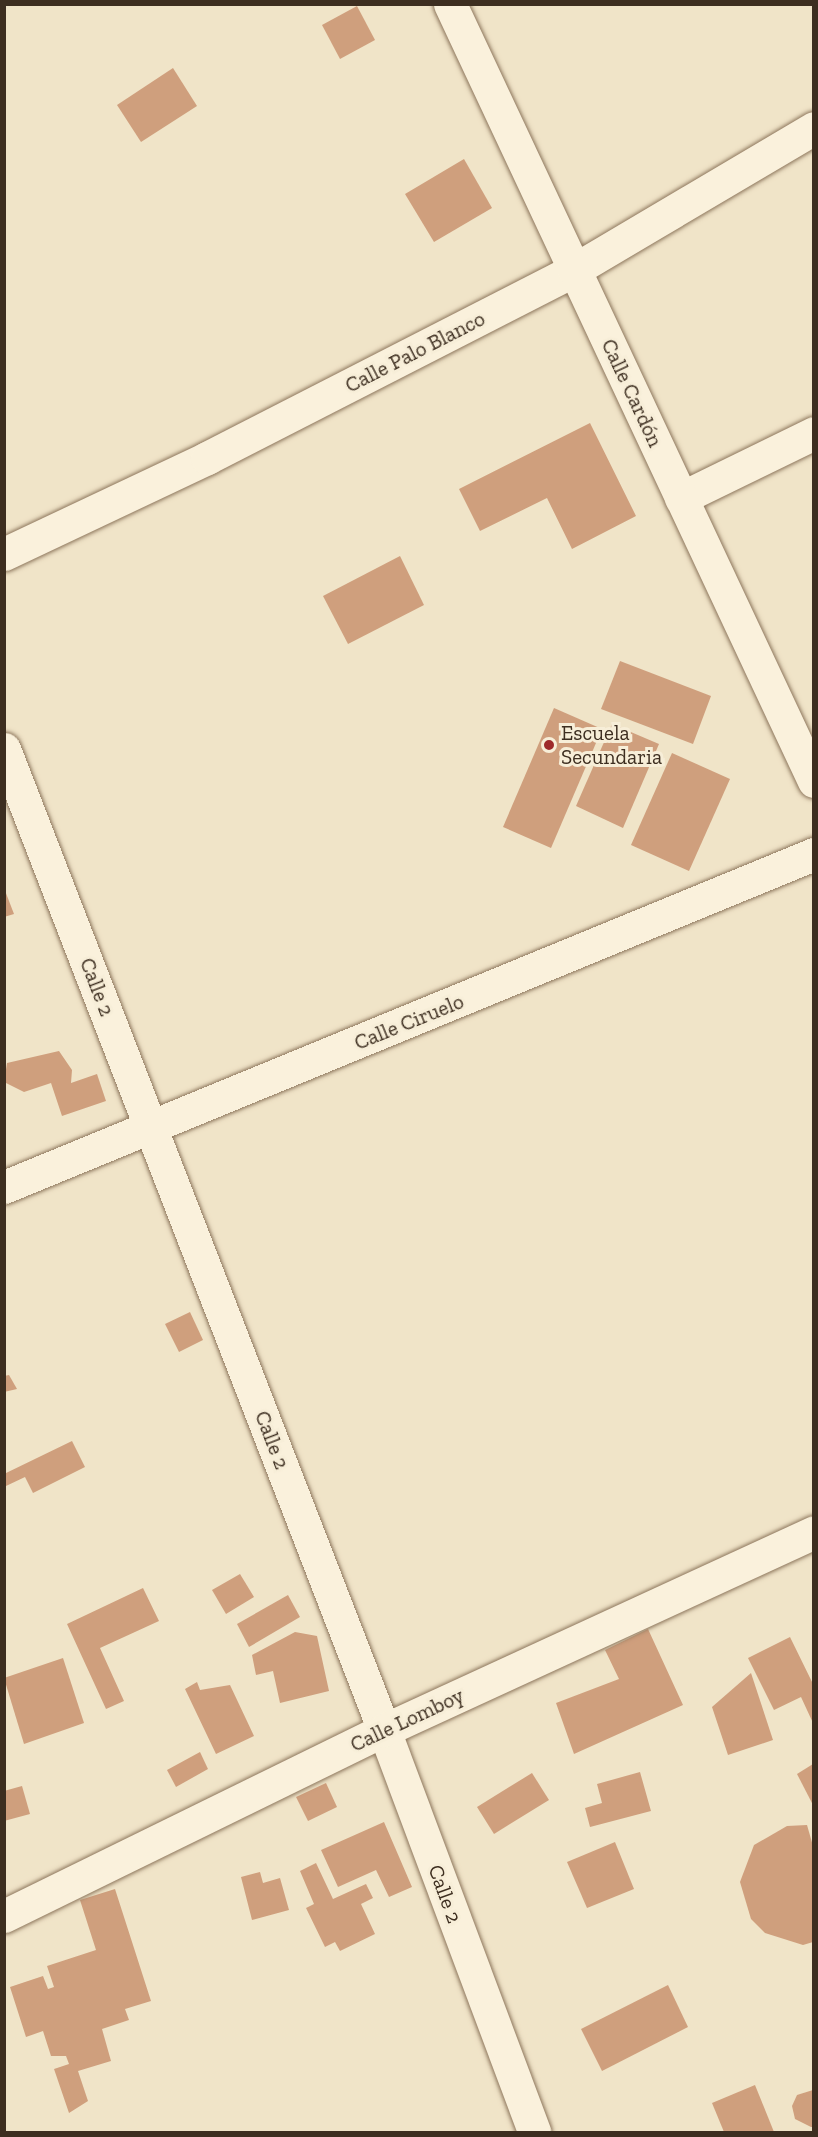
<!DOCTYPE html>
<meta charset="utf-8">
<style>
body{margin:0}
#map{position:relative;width:818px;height:2137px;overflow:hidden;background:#f0e4c8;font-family:"Zilla Slab",serif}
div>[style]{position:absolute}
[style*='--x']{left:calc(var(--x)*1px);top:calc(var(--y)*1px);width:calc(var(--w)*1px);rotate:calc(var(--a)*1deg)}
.building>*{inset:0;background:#cf9f7d}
.roads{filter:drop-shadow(0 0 2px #8d765c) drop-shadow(0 0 2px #8d765c)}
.street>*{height:33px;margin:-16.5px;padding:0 16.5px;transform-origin:16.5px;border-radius:16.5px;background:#faf1dc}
.secondary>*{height:33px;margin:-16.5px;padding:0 16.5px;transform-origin:16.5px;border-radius:16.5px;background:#faf1dc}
.dots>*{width:16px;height:16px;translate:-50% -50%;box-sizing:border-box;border:3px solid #f7eed8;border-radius:50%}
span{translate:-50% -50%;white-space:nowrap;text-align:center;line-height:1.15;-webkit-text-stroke:6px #f7eed8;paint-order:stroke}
.street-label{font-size:21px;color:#3d2e20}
.poi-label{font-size:21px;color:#3d2e20}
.left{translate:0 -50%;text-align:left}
.frame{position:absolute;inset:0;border:6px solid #3d2e20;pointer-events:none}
</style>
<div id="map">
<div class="building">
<i style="clip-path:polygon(357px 6px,375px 40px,340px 59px,322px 25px)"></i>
<i style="clip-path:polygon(173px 68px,197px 106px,141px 142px,117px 105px)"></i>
<i style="clip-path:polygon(464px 159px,492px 208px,434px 242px,405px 194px)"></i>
<i style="clip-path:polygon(590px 423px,636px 516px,572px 549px,547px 498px,480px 531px,459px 489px)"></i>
<i style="clip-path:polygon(400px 556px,424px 605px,348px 644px,323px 596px)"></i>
<i style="clip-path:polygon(620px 661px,711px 696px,693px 744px,601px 709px)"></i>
<i style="clip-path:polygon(554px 708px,602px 729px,551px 848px,503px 827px)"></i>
<i style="clip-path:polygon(612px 724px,659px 744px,623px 828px,576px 806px)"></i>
<i style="clip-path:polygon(672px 753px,730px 779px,689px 871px,631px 845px)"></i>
<i style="clip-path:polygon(4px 888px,14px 914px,4px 917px)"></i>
<i style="clip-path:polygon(59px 1051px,72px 1070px,71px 1083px,97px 1074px,106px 1101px,62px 1116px,51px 1083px,24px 1092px,4px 1082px,7px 1063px)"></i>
<i style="clip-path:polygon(190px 1312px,203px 1340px,179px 1352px,165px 1324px)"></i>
<i style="clip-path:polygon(9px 1375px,17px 1389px,4px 1392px,4px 1376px)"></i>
<i style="clip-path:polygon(72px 1441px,85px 1467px,33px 1493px,25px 1477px,6px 1486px,4px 1474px)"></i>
<i style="clip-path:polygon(240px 1574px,254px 1597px,226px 1614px,212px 1590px)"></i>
<i style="clip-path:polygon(143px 1588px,159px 1621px,100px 1648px,124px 1701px,106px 1709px,67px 1624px)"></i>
<i style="clip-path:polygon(288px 1595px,300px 1617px,249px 1647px,237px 1624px)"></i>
<i style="clip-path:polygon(648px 1629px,683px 1705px,574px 1754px,556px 1703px,619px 1679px,605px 1650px)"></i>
<i style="clip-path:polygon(295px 1632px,317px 1636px,329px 1691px,280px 1703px,273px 1671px,256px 1675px,252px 1655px)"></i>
<i style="clip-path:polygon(790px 1637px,813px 1684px,813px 1723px,801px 1697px,774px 1710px,748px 1658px)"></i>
<i style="clip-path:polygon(63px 1658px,84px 1723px,24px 1744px,4px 1678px)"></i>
<i style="clip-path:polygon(751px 1673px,773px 1740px,728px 1755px,712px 1707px)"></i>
<i style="clip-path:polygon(197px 1682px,200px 1690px,230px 1685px,254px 1736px,216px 1754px,185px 1689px)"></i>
<i style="clip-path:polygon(200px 1752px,208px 1769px,176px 1787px,167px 1770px)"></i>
<i style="clip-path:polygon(813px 1764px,813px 1805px,797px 1774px)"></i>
<i style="clip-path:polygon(640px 1772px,651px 1811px,590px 1827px,585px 1808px,602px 1803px,597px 1784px)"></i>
<i style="clip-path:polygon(532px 1773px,549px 1800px,494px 1834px,477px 1807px)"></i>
<i style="clip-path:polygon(326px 1783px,337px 1807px,308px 1821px,296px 1797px)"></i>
<i style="clip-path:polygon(22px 1786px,30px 1814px,4px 1821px,4px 1791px)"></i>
<i style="clip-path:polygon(384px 1822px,412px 1887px,389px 1897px,376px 1870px,338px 1887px,321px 1850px)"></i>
<i style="clip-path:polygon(807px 1825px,813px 1846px,813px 1942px,803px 1945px,765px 1933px,751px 1919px,740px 1882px,754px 1845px,787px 1826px)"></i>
<i style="clip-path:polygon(615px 1842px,634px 1889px,587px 1908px,567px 1862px)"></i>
<i style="clip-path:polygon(316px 1863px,333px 1899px,366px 1884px,373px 1898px,361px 1904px,375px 1934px,340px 1951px,335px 1942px,325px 1947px,306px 1908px,314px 1904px,300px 1871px)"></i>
<i style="clip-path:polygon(260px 1872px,263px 1883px,280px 1878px,289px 1910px,252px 1920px,241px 1877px)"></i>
<i style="clip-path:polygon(115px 1889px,151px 2001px,125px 2009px,129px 2020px,102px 2029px,111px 2061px,78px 2071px,88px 2101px,69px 2113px,54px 2069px,69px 2064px,66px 2056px,51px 2056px,43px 2031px,26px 2037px,10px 1987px,43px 1976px,48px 1989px,54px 1987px,47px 1966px,96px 1950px,80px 1900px)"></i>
<i style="clip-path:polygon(668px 1985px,688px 2027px,602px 2071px,581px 2029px)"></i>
<i style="clip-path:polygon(755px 2085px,774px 2132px,724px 2132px,712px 2103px)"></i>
<i style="clip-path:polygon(813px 2090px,813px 2127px,811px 2127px,795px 2119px,792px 2106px,797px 2095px)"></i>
</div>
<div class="roads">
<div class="street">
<i style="--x:681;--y:498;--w:148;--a:-26"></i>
<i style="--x:4;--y:554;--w:225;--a:-25.3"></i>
<i style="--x:207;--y:458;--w:412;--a:-27.1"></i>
<i style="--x:574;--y:270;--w:279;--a:-30.6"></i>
<i style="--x:4;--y:749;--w:1052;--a:68.83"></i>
<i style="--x:384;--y:1730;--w:429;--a:69.5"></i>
<i style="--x:4;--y:1187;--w:876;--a:-22.35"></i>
<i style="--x:4;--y:1916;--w:423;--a:-26.1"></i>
<i style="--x:384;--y:1730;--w:473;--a:-24.7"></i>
</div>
<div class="secondary">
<i style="--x:450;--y:4;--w:858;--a:64.9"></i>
</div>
</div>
<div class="dots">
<i style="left:549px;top:745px;background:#9e2a2b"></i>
</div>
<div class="street-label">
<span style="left:415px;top:352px;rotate:-27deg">Calle Palo Blanco</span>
<span style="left:632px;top:393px;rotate:65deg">Calle Cardón</span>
<span style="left:97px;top:987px;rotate:69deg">Calle 2</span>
<span style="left:409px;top:1022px;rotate:-22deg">Calle Ciruelo</span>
<span style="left:272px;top:1440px;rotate:69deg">Calle 2</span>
<span style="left:407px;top:1720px;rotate:-25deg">Calle Lomboy</span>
<span style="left:445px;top:1894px;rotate:70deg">Calle 2</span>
</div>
<div class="poi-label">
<span class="left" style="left:561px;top:745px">Escuela<br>Secundaria</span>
</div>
<div class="frame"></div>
</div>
